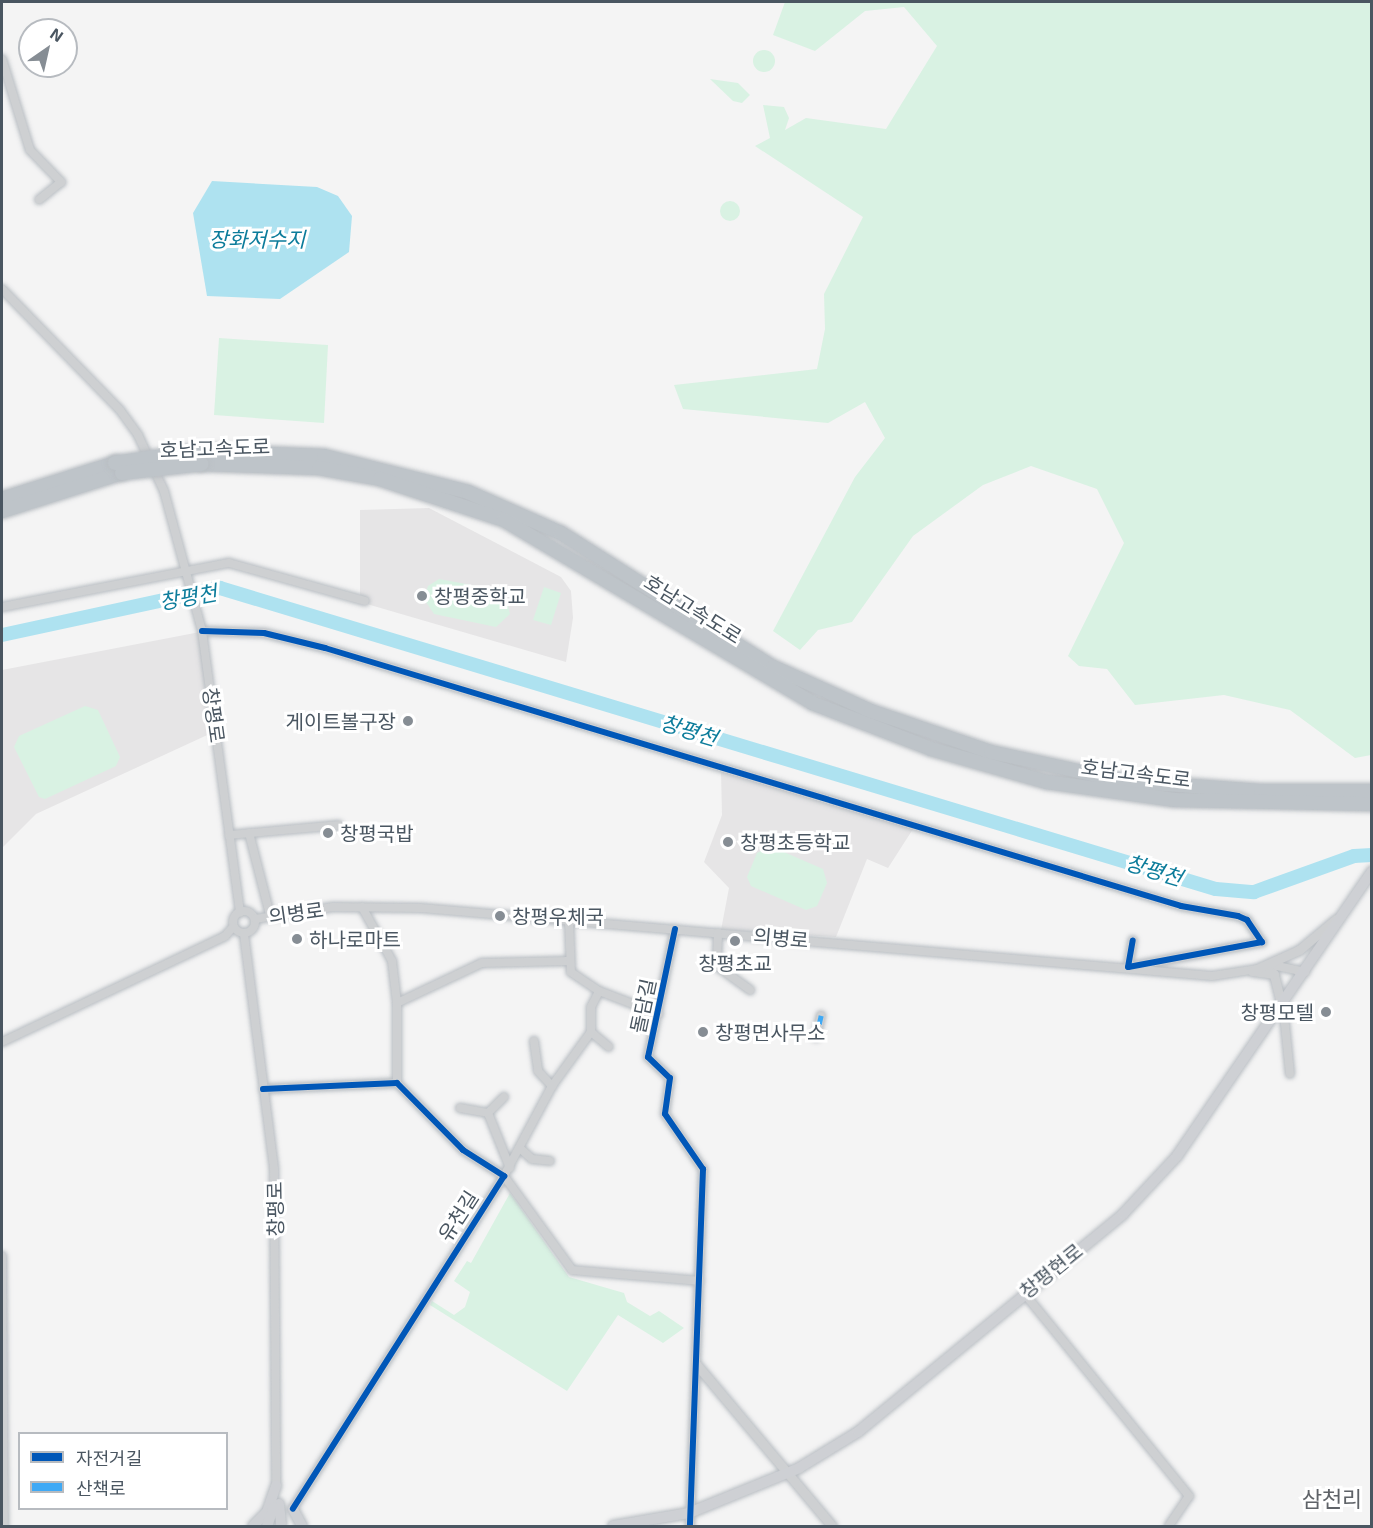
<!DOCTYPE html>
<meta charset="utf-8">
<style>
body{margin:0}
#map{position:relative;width:1373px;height:1528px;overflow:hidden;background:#f4f4f4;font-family:"Exo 2","Noto Sans KR",sans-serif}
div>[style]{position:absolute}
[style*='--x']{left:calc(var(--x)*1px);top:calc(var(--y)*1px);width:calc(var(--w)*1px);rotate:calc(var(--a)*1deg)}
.education>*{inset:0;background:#e6e5e6}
.green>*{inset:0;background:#d9f2e3}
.round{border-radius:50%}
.water>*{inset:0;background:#aee2f0}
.river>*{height:14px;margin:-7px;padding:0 7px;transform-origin:7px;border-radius:7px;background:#aee2f0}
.roads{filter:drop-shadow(0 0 2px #b9bec3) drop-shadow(0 0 2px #b9bec3)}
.minor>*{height:8px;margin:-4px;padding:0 4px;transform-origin:4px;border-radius:4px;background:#ced0d2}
.minor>.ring{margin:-4px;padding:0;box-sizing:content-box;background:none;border:8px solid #ced0d2;border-radius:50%}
.tertiary>*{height:9px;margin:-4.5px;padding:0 4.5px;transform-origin:4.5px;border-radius:4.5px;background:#ced0d2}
.secondary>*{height:10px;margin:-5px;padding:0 5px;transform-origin:5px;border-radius:5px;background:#ced0d4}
.motorway>*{height:14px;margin:-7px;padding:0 7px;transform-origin:7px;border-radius:7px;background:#bec4c9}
.bridges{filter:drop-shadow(0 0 2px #b9bec3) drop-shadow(0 0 2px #b9bec3)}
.motorway-bridge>*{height:14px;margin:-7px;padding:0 7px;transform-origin:7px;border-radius:7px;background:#bec4c9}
.quiet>*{height:4.5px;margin-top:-2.25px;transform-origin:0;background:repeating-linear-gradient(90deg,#3fa9f5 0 9px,transparent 0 13.5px)}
.cycleway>*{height:6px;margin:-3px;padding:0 3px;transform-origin:3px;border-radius:3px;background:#0057b8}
.dots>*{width:16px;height:16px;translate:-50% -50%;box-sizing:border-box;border:3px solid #fff;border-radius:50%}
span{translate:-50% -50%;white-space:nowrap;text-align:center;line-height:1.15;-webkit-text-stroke:6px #fff;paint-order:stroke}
.street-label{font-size:20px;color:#4a5661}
.poi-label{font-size:20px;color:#4a5661}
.left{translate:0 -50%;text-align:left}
.right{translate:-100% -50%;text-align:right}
.water-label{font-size:21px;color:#0c7c9b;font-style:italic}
.quarter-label{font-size:22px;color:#5f6368}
.frame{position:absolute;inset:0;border:3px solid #4a5661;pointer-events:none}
.legend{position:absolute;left:18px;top:1432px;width:210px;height:78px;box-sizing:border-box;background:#fff;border:2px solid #b7bbc0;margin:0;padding:8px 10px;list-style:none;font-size:18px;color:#4a5661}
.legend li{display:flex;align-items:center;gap:12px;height:30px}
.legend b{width:30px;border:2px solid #b7bbc0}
.north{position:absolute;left:18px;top:18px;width:60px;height:60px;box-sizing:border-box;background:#fff;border:2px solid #b7bbc0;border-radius:50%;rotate:34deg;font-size:16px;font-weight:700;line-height:24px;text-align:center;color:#4a5661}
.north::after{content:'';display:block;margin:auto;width:21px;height:27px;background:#868d94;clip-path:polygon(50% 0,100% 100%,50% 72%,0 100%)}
</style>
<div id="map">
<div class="education">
<i style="clip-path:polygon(429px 508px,561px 577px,571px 591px,573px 618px,566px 662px,360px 602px,360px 510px)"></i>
<i style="clip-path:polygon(200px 632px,216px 731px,36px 814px,2px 848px,2px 670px)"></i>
<i style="clip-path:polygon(721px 771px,913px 829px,888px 868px,867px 859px,836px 937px,721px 930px,729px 888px,704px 862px,722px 815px)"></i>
</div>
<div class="green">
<i style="clip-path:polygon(785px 2px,1371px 2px,1371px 755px,1355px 758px,1290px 710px,1224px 695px,1135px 705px,1107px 669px,1079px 666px,1068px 656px,1124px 543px,1097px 489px,1031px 466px,983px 485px,913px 536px,852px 622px,818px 630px,800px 650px,773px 631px,855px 477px,885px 438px,865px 402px,828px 423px,683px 409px,674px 385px,817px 369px,825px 329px,824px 294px,863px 217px,755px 146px,770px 138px,763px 105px,784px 107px,789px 118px,785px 130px,806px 118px,886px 129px,937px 46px,904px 7px,865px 11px,815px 51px,773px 35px)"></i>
<i class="round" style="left:753px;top:50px;width:22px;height:22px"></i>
<i style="clip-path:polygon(710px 79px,738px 83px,750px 95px,742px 103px,733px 101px)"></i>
<i class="round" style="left:720px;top:201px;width:20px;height:20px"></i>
<i style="clip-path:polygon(219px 338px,328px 345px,324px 423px,214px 415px)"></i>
<i style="clip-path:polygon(439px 579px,493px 589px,505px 595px,510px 614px,496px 627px,434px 614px,424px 599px,428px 586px)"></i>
<i style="clip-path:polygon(544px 587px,561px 593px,551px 625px,533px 620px)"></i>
<i style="clip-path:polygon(85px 706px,98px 710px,120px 757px,116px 766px,45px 799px,39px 797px,14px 747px,19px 736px)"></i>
<i style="clip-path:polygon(770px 846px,823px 869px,827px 883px,817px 906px,806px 910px,751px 886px,747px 877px,757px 853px)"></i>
<i style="clip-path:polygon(510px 1193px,569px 1277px,624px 1293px,627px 1302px,650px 1316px,659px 1311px,684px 1328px,663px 1343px,618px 1315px,567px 1391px,430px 1305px,432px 1301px,454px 1315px,465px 1307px,470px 1292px,454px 1281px,467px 1261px,471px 1263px)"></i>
</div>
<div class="water">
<i style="clip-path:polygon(212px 181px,317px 187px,338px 196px,352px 216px,349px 252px,280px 299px,207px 296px,193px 213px)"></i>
</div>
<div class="river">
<i style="--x:2;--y:635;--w:223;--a:-12.2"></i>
<i style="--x:220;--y:588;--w:1040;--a:16.82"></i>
<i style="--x:1216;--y:889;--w:38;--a:5"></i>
<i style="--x:1254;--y:892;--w:106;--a:-19.8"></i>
<i style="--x:1354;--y:856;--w:18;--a:-3"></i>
</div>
<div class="roads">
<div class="minor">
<i style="--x:2;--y:59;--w:95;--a:72.9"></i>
<i style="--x:30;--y:150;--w:45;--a:45.9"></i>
<i style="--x:61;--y:182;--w:28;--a:141"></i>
<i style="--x:2;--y:289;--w:169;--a:45.7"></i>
<i style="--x:120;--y:410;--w:31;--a:54"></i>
<i style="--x:138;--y:435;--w:62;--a:65.1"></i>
<i style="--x:164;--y:491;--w:145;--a:74.8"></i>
<i style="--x:202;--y:631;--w:284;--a:82.3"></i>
<i style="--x:2;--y:607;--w:231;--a:-11"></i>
<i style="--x:229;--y:563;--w:141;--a:15.6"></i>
<i style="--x:202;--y:631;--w:62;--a:1.8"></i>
<i style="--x:264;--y:633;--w:63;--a:13.8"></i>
<i style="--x:325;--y:648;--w:894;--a:16.77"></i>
<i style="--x:1181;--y:906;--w:58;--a:10"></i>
<i style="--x:1238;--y:916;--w:10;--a:24"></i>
<i style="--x:1247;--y:920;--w:27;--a:56"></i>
<i style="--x:1262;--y:942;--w:136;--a:169.4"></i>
<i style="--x:1128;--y:967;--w:27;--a:-80"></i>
<i style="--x:249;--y:833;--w:85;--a:75.6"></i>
<i style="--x:229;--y:835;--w:110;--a:-5.2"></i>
<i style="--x:362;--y:907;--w:62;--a:60.9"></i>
<i style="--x:392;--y:961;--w:42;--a:83.2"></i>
<i style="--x:397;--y:1003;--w:94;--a:-25.2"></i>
<i style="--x:482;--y:963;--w:85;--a:-1.3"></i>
<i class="ring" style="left:233px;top:911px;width:14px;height:14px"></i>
<i style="--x:255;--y:919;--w:79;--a:-8.7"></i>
<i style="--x:333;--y:907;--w:88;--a:0.7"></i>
<i style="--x:421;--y:908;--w:794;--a:4.91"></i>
<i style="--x:1212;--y:976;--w:66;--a:-8.7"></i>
<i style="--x:1277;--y:966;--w:29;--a:12"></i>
<i style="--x:675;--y:929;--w:131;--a:101.9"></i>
<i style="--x:648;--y:1057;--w:30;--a:44"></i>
<i style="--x:670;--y:1078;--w:36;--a:98"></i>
<i style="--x:665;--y:1114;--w:67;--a:55.4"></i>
<i style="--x:703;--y:1169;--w:357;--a:92.1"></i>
<i style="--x:718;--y:933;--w:33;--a:92"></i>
<i style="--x:717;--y:966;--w:41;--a:36"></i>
<i style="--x:244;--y:934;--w:237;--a:82.7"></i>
<i style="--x:274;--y:1169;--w:317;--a:89.6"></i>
<i style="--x:599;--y:991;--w:64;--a:21"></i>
<i style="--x:1283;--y:1005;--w:69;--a:84.2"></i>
<i style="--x:591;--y:1032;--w:23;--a:40"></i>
<i style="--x:816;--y:1037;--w:22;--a:-77"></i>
<i style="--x:534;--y:1041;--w:30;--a:82"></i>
<i style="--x:538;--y:1071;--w:21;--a:47"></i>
<i style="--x:552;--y:1086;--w:102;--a:118.1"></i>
<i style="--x:504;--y:1176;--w:116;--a:54.1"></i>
<i style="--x:572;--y:1270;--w:128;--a:4.9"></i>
<i style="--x:2;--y:1042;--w:247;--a:-25.4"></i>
<i style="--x:225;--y:936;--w:12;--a:-48"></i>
<i style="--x:397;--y:1083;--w:80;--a:-90"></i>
<i style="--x:552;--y:1086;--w:67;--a:-54.2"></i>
<i style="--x:591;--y:1032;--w:25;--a:-90"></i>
<i style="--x:591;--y:1007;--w:18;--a:-63"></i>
<i style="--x:599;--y:991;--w:34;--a:-146"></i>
<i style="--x:571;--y:972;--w:52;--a:-92.2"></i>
<i style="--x:263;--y:1089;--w:134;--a:-2.6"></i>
<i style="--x:397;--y:1083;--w:94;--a:45.4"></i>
<i style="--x:463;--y:1150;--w:49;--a:32.4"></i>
<i style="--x:504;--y:1176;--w:394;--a:122.4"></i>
<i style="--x:504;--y:1097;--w:23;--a:135"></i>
<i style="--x:488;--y:1113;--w:59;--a:68.2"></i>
<i style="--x:460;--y:1108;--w:28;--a:10"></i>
<i style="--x:522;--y:1150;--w:13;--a:42"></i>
<i style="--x:532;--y:1159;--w:18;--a:6"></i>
<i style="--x:2;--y:1256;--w:270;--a:89.6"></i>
<i style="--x:1024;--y:1293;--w:262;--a:50.9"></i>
<i style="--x:1189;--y:1496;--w:36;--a:124"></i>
</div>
<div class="tertiary">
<i style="--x:1281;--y:1003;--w:30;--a:-104"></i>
<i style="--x:1274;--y:974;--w:22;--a:-172"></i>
<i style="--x:1252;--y:971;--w:51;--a:-24.1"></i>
<i style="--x:1299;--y:950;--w:48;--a:-40"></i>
<i style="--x:697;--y:1365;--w:210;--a:50"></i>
</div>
<div class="secondary">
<i style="--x:279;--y:1504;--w:20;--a:84"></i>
<i style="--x:293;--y:1509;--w:19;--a:62"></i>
<i style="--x:253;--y:1526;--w:20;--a:-45"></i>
<i style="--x:267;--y:1512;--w:28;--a:-71"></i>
<i style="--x:267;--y:1526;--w:20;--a:-70"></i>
<i style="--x:613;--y:1526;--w:77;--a:-9.7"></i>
<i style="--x:689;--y:1513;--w:119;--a:-22.2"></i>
<i style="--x:799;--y:1468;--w:69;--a:-31.4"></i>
<i style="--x:858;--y:1432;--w:343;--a:-39.4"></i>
<i style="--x:1123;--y:1214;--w:79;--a:-47"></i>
<i style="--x:1177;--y:1156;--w:345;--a:-55.6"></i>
</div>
<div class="motorway">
<i style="--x:198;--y:451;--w:126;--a:2.3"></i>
<i style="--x:324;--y:456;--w:148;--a:14"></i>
<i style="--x:468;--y:492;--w:102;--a:23.8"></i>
<i style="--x:561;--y:533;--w:251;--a:32.3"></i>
<i style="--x:773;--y:667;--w:107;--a:24.2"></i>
<i style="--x:871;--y:711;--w:127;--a:18.9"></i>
<i style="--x:991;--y:752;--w:136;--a:12.3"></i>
<i style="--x:1124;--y:781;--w:137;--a:4.2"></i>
<i style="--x:1261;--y:791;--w:111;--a:0"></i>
<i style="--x:201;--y:464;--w:118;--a:1.9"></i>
<i style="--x:319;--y:468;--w:62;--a:10.2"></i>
<i style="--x:380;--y:479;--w:131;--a:18.3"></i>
<i style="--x:504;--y:520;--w:358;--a:30.7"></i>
<i style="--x:812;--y:703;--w:128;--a:21.1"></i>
<i style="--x:931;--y:749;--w:121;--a:15.9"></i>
<i style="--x:1047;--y:782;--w:129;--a:8"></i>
<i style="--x:1175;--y:800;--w:197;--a:1.2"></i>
<i style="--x:2;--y:499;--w:119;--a:-17.7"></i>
<i style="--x:2;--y:511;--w:126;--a:-17.6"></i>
</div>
</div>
<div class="bridges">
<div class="motorway-bridge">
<i style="--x:115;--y:463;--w:84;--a:-8.2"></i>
<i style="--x:122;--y:473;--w:80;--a:-6.5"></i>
</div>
</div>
<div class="quiet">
<i style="--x:816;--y:1037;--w:22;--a:-77"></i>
</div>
<div class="cycleway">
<i style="--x:202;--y:631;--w:62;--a:1.8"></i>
<i style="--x:264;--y:633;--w:63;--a:13.8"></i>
<i style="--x:325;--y:648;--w:894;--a:16.77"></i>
<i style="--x:1181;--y:906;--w:58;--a:10"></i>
<i style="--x:1238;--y:916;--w:10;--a:24"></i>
<i style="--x:1247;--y:920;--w:27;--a:56"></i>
<i style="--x:1262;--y:942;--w:136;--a:169.4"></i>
<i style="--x:1128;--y:967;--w:27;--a:-80"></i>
<i style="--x:675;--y:929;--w:131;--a:101.9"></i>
<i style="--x:648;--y:1057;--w:30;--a:44"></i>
<i style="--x:670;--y:1078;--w:36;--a:98"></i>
<i style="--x:665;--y:1114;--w:67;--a:55.4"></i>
<i style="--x:703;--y:1169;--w:357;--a:92.1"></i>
<i style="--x:263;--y:1089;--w:134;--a:-2.6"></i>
<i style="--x:397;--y:1083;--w:94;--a:45.4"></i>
<i style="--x:463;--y:1150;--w:49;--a:32.4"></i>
<i style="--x:504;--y:1176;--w:394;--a:122.4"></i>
</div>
<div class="dots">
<i style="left:422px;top:596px;background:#868d94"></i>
<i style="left:408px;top:721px;background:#868d94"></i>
<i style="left:328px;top:833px;background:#868d94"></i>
<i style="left:728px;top:842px;background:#868d94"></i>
<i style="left:500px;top:916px;background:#868d94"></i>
<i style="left:297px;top:939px;background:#868d94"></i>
<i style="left:735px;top:941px;background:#868d94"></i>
<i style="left:1326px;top:1012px;background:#868d94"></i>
<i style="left:703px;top:1032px;background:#868d94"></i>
</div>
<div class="street-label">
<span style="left:215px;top:448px;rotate:-2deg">호남고속도로</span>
<span style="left:693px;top:609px;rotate:32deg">호남고속도로</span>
<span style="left:214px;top:715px;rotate:82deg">창평로</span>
<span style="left:1136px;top:773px;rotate:7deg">호남고속도로</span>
<span style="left:296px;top:913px;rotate:-8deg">의병로</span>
<span style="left:781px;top:938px;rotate:5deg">의병로</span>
<span style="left:643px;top:1006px;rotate:-78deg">돌담길</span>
<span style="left:275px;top:1209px;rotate:-91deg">창평로</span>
<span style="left:458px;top:1216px;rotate:-57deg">유천길</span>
<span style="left:1051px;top:1271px;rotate:-39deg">창평현로</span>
</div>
<div class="poi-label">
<span class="left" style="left:434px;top:596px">창평중학교</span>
<span class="right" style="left:396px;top:721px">게이트볼구장</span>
<span class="left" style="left:340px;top:833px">창평국밥</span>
<span class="left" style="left:740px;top:842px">창평초등학교</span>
<span class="left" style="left:512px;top:916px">창평우체국</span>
<span class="left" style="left:309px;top:939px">하나로마트</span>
<span style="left:735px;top:963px">창평초교</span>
<span class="right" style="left:1314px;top:1012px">창평모텔</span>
<span class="left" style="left:715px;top:1032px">창평면사무소</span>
</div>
<div class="water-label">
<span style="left:257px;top:239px">장화저수지</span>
<span style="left:188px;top:597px;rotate:-10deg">창평천</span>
<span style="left:689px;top:730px;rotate:17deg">창평천</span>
<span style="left:1154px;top:870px;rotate:17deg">창평천</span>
</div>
<div class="quarter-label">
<span style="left:1332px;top:1499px">삼천리</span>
</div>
<div class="frame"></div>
<ul class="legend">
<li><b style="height:8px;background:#0057b8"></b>자전거길</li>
<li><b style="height:8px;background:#3fa9f5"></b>산책로</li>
</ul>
<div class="north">N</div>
</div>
